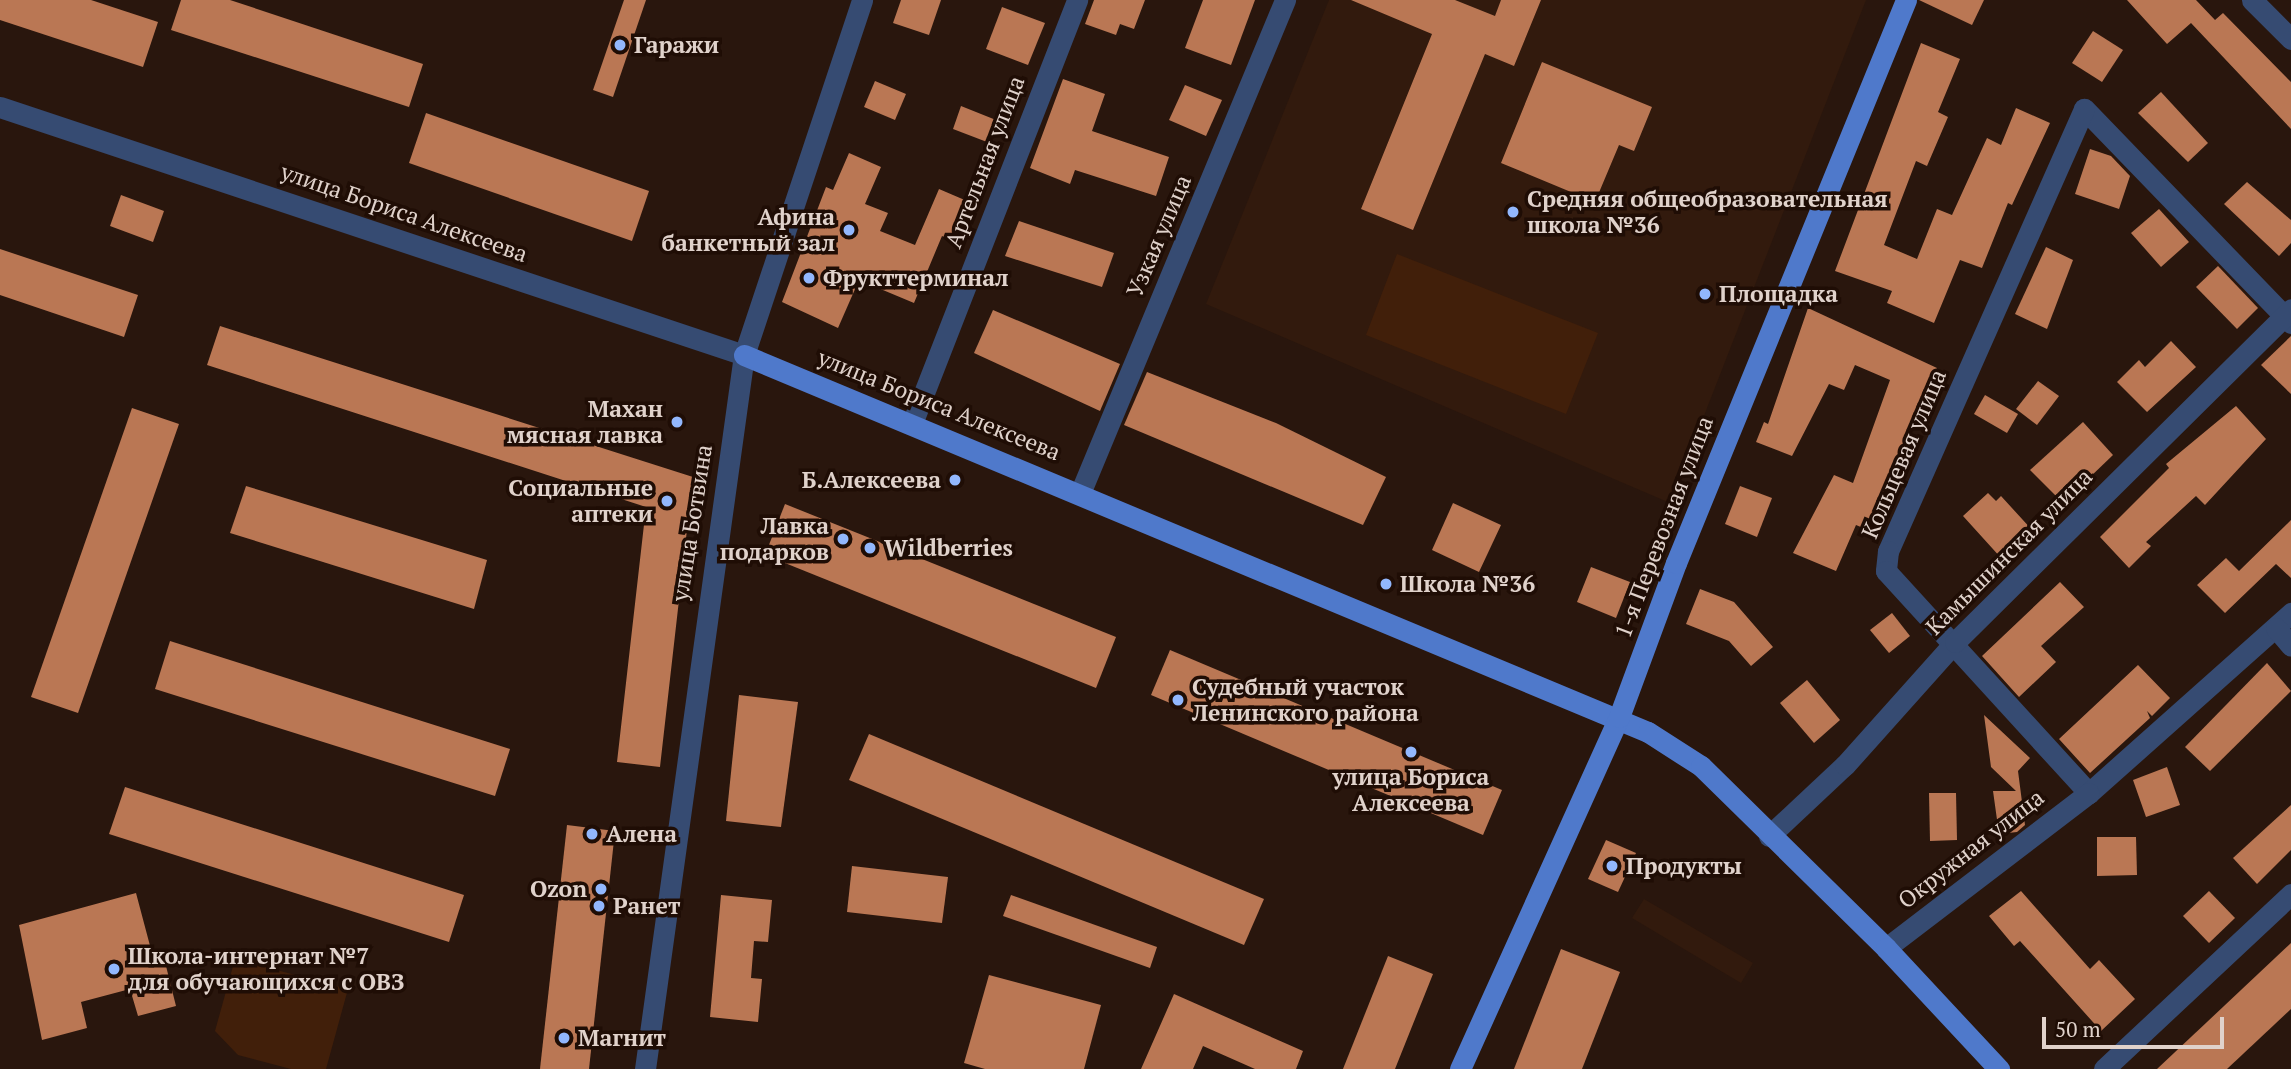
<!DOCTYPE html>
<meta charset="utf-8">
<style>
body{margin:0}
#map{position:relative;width:2291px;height:1069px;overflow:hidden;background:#29160d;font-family:"PT Serif",serif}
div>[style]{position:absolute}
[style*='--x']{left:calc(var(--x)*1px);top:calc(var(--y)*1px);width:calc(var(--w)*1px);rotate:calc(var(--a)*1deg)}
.built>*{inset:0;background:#321a0d}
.green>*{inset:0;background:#411f0a}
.building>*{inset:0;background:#ba7754}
.minor>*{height:21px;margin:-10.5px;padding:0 10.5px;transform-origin:10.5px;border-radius:10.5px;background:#364b72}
.major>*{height:21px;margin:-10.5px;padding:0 10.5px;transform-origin:10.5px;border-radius:10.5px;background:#4f79cb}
.dots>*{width:19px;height:19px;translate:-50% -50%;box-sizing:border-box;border:4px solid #1f0d05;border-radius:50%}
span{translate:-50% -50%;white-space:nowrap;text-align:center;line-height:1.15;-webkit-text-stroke:7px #1f0d05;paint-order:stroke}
.poi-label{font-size:23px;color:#e0d2cb;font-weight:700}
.left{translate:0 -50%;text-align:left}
.right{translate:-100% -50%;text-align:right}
.street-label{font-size:23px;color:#e0d2cb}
.scale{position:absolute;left:2042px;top:1017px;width:182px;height:32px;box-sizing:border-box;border:4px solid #e0d2cb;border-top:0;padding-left:9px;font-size:21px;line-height:24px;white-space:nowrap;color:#e0d2cb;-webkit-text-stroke:5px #1f0d05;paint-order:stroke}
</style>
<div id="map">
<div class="built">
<i style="clip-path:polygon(1329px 0,1866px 0,1670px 503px,1206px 304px)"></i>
<i style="clip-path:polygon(1644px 899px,1753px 963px,1741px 983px,1632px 918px)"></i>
</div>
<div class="green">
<i style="clip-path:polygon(1397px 254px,1598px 333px,1566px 414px,1366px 335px)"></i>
<i style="clip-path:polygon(235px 959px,348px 989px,326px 1069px,291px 1069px,238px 1055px,215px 1031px)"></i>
</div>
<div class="building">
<i style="clip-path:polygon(0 0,91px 0,158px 22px,143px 67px,0 20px)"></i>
<i style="clip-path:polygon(181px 0,230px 0,423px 64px,409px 107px,171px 30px)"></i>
<i style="clip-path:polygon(624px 0,646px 0,613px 97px,593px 90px)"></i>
<i style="clip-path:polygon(901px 0,941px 0,929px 35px,893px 23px)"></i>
<i style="clip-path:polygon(1094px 0,1145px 0,1134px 29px,1120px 24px,1116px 35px,1085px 24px)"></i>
<i style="clip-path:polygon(1203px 0,1255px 0,1231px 65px,1185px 48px)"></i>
<i style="clip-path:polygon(1351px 0,1455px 0,1495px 16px,1501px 0,1541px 0,1514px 66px,1485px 54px,1413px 230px,1361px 209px,1432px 34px)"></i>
<i style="clip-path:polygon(1919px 0,1984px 0,1972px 25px)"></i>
<i style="clip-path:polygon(2127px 0,2196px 0,2215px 20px,2223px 13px,2291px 82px,2291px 129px,2191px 23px,2167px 44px)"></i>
<i style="clip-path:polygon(1002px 7px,1045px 23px,1028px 65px,986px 49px)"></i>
<i style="clip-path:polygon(2093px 31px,2123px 50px,2102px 82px,2072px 63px)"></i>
<i style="clip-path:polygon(1921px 43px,1960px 59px,1938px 112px,1948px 117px,1927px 166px,1916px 161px,1884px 245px,1917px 259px,1937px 209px,1952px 215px,1987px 138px,2001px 145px,2016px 108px,2050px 123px,2012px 205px,2008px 203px,1982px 268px,1960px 260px,1934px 323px,1887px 303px,1892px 291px,1835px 271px)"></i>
<i style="clip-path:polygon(1542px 62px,1652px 107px,1634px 151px,1619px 145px,1595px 202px,1501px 163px)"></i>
<i style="clip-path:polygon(1063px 79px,1105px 94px,1092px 131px,1169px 157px,1156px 196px,1075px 170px,1070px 184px,1030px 168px)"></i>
<i style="clip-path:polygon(875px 81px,906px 94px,895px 120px,864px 107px)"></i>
<i style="clip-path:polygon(1185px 85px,1222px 100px,1206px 136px,1169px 120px)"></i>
<i style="clip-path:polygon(2161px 92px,2208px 143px,2188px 162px,2138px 113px)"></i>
<i style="clip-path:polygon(961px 106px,996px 120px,987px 142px,953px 129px)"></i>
<i style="clip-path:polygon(426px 113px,649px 191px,632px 241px,409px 163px)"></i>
<i style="clip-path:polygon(2090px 149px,2111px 156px,2130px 176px,2119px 209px,2075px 194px)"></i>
<i style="clip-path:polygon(849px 153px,881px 167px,865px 204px,888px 213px,880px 231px,915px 245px,939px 189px,974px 204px,957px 243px,942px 236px,914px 303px,859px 280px,838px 328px,782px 302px,826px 187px,833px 190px)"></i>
<i style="clip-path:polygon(2247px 182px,2291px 220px,2291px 243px,2279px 256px,2224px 204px)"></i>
<i style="clip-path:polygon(121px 195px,164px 211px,153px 242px,110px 226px)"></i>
<i style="clip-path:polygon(2159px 209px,2189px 242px,2161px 267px,2131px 233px)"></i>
<i style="clip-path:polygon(1019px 221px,1114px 253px,1102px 287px,1005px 256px)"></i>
<i style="clip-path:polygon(2046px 247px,2073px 260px,2047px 329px,2015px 314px)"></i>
<i style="clip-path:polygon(0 249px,138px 295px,124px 337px,0 295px)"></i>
<i style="clip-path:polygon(2218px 266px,2258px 308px,2237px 329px,2196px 287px)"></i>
<i style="clip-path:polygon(1808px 308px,1937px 368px,1868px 530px,1856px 525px,1836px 571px,1793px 553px,1834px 475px,1853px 483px,1890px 380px,1855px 365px,1844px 390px,1829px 384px,1792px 456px,1756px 442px,1764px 422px,1768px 424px)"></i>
<i style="clip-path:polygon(993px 310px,1120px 364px,1100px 411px,974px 353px)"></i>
<i style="clip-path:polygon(220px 326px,693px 477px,660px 767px,617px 762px,646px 507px,207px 365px)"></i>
<i style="clip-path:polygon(2291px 336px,2291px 394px,2261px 365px)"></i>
<i style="clip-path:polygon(2171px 341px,2196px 367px,2147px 412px,2117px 382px,2139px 360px,2145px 367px)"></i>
<i style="clip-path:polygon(1147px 372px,1276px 423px,1386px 477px,1363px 525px,1124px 425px)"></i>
<i style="clip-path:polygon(2038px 381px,2059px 396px,2037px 425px,2016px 409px)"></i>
<i style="clip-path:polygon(1985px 395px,2018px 414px,2007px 433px,1974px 414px)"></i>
<i style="clip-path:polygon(2236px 406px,2266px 439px,2205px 505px,2196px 496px,2146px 542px,2151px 546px,2129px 568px,2100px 537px,2169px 468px,2166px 464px)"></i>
<i style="clip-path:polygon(132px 408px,179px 424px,78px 713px,31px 697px)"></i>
<i style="clip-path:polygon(2083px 422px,2113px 455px,2063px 503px,2030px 470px)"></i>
<i style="clip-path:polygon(246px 486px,487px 560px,474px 609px,230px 533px)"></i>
<i style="clip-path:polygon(1740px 486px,1772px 498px,1757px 537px,1725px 524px)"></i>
<i style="clip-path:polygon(1988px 493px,1996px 501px,2001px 496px,2033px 531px,2002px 559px,1963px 516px)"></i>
<i style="clip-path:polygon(1453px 503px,1501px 525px,1479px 572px,1432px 550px)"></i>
<i style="clip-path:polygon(785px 504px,1116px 637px,1096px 688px,765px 555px)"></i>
<i style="clip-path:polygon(2291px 520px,2291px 578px,2276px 564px,2225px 613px,2197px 585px,2226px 558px,2239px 571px)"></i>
<i style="clip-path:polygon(1591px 567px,1630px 582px,1616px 618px,1577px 602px)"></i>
<i style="clip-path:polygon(2060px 582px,2084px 607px,2041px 646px,2056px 662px,2019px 697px,1982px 656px)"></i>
<i style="clip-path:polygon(1700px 589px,1734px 602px,1773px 647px,1751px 666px,1729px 641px,1686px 624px)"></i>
<i style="clip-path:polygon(1892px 613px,1910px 636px,1889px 653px,1870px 630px)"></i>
<i style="clip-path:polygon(170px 641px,510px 749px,495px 796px,155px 689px)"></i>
<i style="clip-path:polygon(1170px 650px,1502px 790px,1483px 835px,1151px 695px)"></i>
<i style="clip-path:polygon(2267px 663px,2291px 691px,2210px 771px,2185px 747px)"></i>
<i style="clip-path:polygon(2138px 665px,2170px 698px,2152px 716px,2147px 711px,2150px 718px,2090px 773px,2059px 739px)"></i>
<i style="clip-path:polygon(1807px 680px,1840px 720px,1814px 743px,1780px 703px)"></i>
<i style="clip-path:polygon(739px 695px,798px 702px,781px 827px,726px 821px)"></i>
<i style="clip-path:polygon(1984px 715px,2030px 758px,2018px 771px,2025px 825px,2017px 832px,1999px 834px,1993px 791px,2016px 791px,1991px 767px)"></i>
<i style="clip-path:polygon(869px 734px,1264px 899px,1244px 945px,849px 780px)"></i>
<i style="clip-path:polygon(2167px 767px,2180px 805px,2146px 817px,2133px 780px)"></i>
<i style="clip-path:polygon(125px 787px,464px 895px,449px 942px,109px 834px)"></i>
<i style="clip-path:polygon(1929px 793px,1956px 793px,1957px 840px,1930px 841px)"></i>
<i style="clip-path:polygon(2291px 805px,2291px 850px,2257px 884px,2233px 858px)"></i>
<i style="clip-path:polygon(567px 825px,615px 831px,589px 1069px,540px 1069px)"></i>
<i style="clip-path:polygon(2097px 837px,2136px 837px,2137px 875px,2097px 876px)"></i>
<i style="clip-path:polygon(1606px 840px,1636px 853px,1618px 892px,1588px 879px)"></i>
<i style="clip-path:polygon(852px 866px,948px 877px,942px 923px,847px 912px)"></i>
<i style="clip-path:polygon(2021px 891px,2090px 969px,2099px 960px,2135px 999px,2101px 1031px,2020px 941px,2014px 946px,1989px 916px)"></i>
<i style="clip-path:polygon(2209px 891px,2235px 918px,2209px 943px,2183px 916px)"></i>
<i style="clip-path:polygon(136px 893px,153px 957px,163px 954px,176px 1006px,138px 1016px,130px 989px,81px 1002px,87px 1028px,42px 1040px,19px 925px)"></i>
<i style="clip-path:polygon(721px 895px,772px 900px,768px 942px,754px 941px,751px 978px,762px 979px,758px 1022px,710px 1017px)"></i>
<i style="clip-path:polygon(1011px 895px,1157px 947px,1150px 968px,1003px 916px)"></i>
<i style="clip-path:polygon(2291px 943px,2291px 1009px,2227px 1069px,2157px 1069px)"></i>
<i style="clip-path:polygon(1561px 949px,1620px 972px,1582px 1069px,1514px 1069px)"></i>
<i style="clip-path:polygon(1388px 956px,1433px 974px,1395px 1069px,1343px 1069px)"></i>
<i style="clip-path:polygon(989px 975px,1101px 1005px,1084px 1069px,985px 1069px,964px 1063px)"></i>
<i style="clip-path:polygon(1174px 994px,1303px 1051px,1296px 1069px,1255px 1069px,1203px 1046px,1193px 1069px,1141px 1069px)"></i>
</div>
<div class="minor">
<i style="--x:2252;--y:0;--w:55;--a:45"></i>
<i style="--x:0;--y:107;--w:784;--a:18.43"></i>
<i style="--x:2291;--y:323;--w:298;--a:-134"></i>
<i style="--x:2084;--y:109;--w:484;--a:113.9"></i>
<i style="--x:1888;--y:551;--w:20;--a:96"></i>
<i style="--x:1886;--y:571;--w:301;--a:47.6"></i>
<i style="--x:2089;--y:793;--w:271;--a:-41.7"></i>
<i style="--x:913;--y:421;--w:452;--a:-68.7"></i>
<i style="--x:1081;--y:491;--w:532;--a:-67.44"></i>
<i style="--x:2276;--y:628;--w:23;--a:50"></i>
<i style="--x:1769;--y:836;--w:104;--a:-43.1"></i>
<i style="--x:1845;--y:765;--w:165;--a:-48.2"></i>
<i style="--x:1955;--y:642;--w:473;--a:-44.7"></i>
<i style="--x:1886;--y:948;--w:255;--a:-37.4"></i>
<i style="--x:645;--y:1069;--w:721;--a:-82.11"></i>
<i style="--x:744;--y:355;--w:374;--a:-71.6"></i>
<i style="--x:2104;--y:1069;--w:256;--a:-43.1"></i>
</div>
<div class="major">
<i style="--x:744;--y:355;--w:979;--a:22.64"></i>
<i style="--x:1648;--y:732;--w:63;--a:32.7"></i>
<i style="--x:1701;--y:766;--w:260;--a:44.5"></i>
<i style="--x:1886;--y:948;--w:166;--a:47"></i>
<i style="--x:1460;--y:1069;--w:386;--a:-65.7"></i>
<i style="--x:1619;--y:717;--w:164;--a:-69.7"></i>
<i style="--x:1676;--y:563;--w:608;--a:-67.78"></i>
</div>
<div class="dots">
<i style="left:620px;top:45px;background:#92b7fd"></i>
<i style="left:1513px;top:212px;background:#92b7fd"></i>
<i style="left:849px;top:230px;background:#92b7fd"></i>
<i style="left:809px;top:278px;background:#92b7fd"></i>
<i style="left:1705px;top:294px;background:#92b7fd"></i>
<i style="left:677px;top:422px;background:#92b7fd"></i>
<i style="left:955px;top:480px;background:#92b7fd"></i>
<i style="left:667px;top:501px;background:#92b7fd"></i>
<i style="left:843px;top:539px;background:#92b7fd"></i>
<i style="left:870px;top:548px;background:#92b7fd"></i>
<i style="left:1386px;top:584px;background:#92b7fd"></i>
<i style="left:1178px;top:700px;background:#92b7fd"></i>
<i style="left:1411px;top:752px;background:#92b7fd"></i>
<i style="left:592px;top:834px;background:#92b7fd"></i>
<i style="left:1612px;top:866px;background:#92b7fd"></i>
<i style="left:601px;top:889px;background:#92b7fd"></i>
<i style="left:599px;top:906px;background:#92b7fd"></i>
<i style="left:114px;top:969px;background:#92b7fd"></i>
<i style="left:564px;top:1038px;background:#92b7fd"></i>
</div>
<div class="poi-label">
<span class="left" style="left:634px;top:45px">Гаражи</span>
<span class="left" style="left:1527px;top:212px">Средняя общеобразовательная<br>школа №36</span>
<span class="right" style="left:835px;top:230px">Афина<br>банкетный зал</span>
<span class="left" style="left:823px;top:278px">Фрукттерминал</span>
<span class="left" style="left:1719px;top:294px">Площадка</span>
<span class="right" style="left:663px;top:422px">Махан<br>мясная лавка</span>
<span class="right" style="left:941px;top:480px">Б.Алексеева</span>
<span class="right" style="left:653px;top:501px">Социальные<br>аптеки</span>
<span class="right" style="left:829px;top:539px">Лавка<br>подарков</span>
<span class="left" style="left:884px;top:548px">Wildberries</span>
<span class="left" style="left:1400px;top:584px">Школа №36</span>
<span class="left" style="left:1192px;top:700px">Судебный участок<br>Ленинского района</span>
<span style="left:1411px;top:790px">улица Бориса<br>Алексеева</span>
<span class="left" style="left:606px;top:834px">Алена</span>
<span class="left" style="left:1626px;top:866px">Продукты</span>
<span class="right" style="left:587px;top:889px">Ozon</span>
<span class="left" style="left:613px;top:906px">Ранет</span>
<span class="left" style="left:128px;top:969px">Школа-интернат №7<br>для обучающихся с ОВЗ</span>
<span class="left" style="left:578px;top:1038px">Магнит</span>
</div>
<div class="street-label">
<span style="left:985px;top:162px;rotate:-69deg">Артельная улица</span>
<span style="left:404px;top:213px;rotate:19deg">улица Бориса Алексеева</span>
<span style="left:1159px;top:236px;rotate:-67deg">Узкая улица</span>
<span style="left:939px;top:405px;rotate:22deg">улица Бориса Алексеева</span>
<span style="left:1904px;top:454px;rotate:-67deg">Кольцевая улица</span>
<span style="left:692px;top:523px;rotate:-81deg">улица Ботвина</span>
<span style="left:1664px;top:527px;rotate:-69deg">1-я Перевозная улица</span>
<span style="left:2009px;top:552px;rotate:-45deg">Камышинская улица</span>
<span style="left:1971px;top:849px;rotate:-38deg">Окружная улица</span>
</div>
<div class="scale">50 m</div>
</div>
